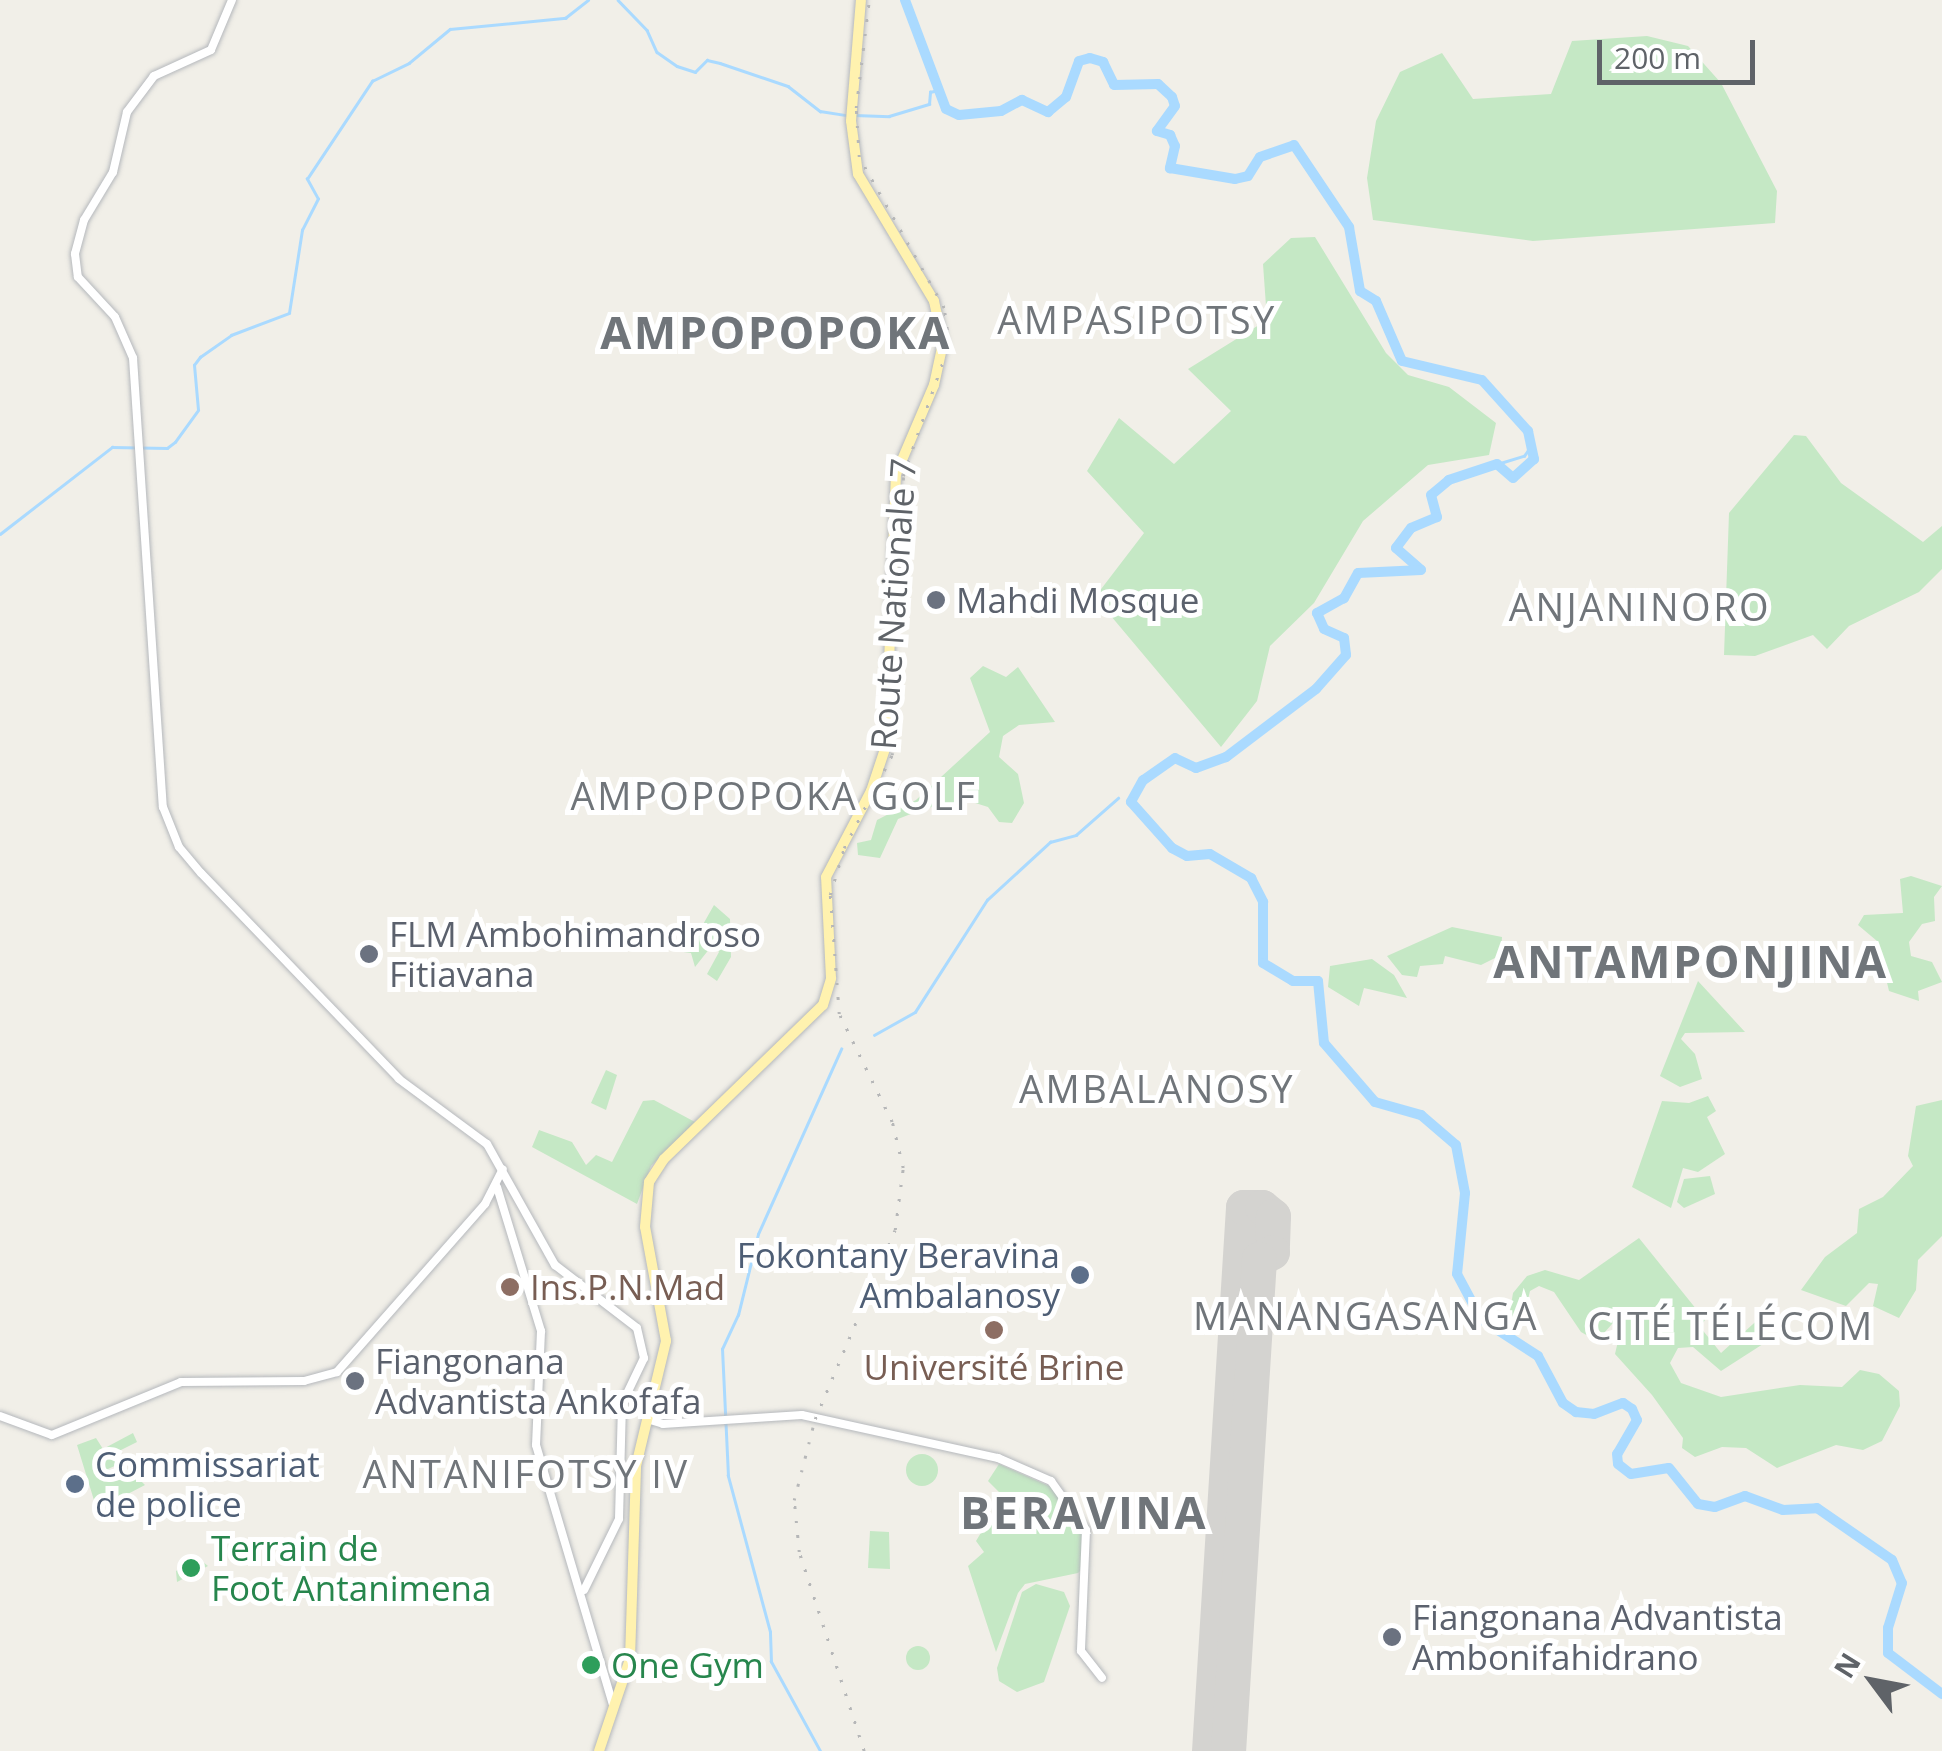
<!DOCTYPE html>
<meta charset="utf-8">
<style>
body{margin:0}
#map{position:relative;width:1942px;height:1751px;overflow:hidden;background:#f1efe8;font-family:"Open Sans",sans-serif}
div>[style]{position:absolute}
[style*='--x']{left:calc(var(--x)*1px);top:calc(var(--y)*1px);width:calc(var(--w)*1px);rotate:calc(var(--a)*1deg)}
.green>*{inset:0;background:#c5e8c5}
.round{border-radius:50%}
.stream>*{height:2.5px;margin:-1.25px;padding:0 1.25px;transform-origin:1.25px;border-radius:1.25px;background:#aadaff}
.river>*{height:10px;margin:-5px;padding:0 5px;transform-origin:5px;border-radius:5px;background:#aadaff}
.runway>*{height:35px;margin:-17.5px;padding:0 17.5px;transform-origin:17.5px;border-radius:17.5px;background:#d4d3d0}
.roads{filter:drop-shadow(0 0 2px #b5b8bc) drop-shadow(0 0 2px #b5b8bc)}
.tertiary>*{height:8px;margin:-4px;padding:0 4px;transform-origin:4px;border-radius:4px;background:#fff}
.primary>*{height:10px;margin:-5px;padding:0 5px;transform-origin:5px;border-radius:5px;background:#fff2af}
.rail>*{height:2.5px;margin-top:-1.25px;transform-origin:0;background:repeating-linear-gradient(90deg,#b6b7b8 0 2.5px,transparent 0 14.5px)}
.dots>*{width:28px;height:28px;translate:-50% -50%;box-sizing:border-box;border:5px solid #fff;border-radius:50%}
span{translate:-50% -50%;white-space:nowrap;text-align:center;line-height:1.15;-webkit-text-stroke:10px #fff;paint-order:stroke}
.worship-label{font-size:35px;color:#5b616d}
.left{translate:0 -50%;text-align:left}
.street-label{font-size:35px;color:#5f6368}
.service-label{font-size:35px;color:#4e5e75}
.right{translate:-100% -50%;text-align:right}
.education-label{font-size:35px;color:#785e54}
.leisure-label{font-size:35px;color:#27864d}
.neighbourhood-label{font-size:38px;color:#70757a;letter-spacing:2.5px}
.district-label{font-size:45px;color:#70757a;font-weight:700;letter-spacing:2.5px}
.north{position:absolute;left:1822px;top:1631px;width:100px;height:100px;-webkit-text-stroke:8px #fff;paint-order:stroke;rotate:302deg;font-size:28px;font-weight:700;line-height:40px;text-align:center;color:#5f6368}
.north::after{content:'';display:block;margin:auto;width:35px;height:45px;background:#5f6368;clip-path:polygon(50% 0,100% 100%,50% 72%,0 100%)}
.scale{position:absolute;left:1597px;top:40px;width:158px;height:45px;box-sizing:border-box;border:5px solid #5f6368;border-top:0;padding-left:12px;font-size:30px;line-height:35px;white-space:nowrap;color:#5f6368;-webkit-text-stroke:8px #fff;paint-order:stroke}
</style>
<div id="map">
<div class="green">
<i style="clip-path:polygon(1647px 36px,1688px 46px,1721px 83px,1777px 191px,1775px 223px,1533px 241px,1373px 220px,1367px 178px,1376px 121px,1400px 72px,1442px 53px,1473px 99px,1551px 94px,1572px 41px)"></i>
<i style="clip-path:polygon(1315px 237px,1386px 353px,1408px 375px,1449px 387px,1496px 423px,1489px 455px,1428px 465px,1363px 521px,1314px 603px,1270px 646px,1257px 701px,1221px 747px,1095px 597px,1144px 533px,1087px 471px,1119px 418px,1174px 464px,1231px 411px,1188px 369px,1267px 320px,1263px 264px,1291px 238px)"></i>
<i style="clip-path:polygon(1794px 435px,1806px 436px,1841px 483px,1923px 542px,1942px 526px,1942px 569px,1919px 592px,1849px 626px,1827px 649px,1813px 635px,1755px 656px,1724px 655px,1729px 513px)"></i>
<i style="clip-path:polygon(983px 666px,1006px 677px,1018px 667px,1055px 722px,1019px 725px,1003px 736px,999px 757px,1018px 774px,1024px 803px,1012px 823px,999px 822px,988px 807px,969px 801px,926px 808px,898px 819px,880px 858px,858px 855px,857px 843px,871px 840px,877px 820px,916px 800px,990px 732px,970px 678px)"></i>
<i style="clip-path:polygon(1911px 876px,1942px 886px,1934px 897px,1935px 921px,1922px 924px,1909px 942px,1911px 956px,1932px 962px,1942px 982px,1918px 991px,1919px 1001px,1889px 991px,1877px 941px,1858px 925px,1864px 915px,1903px 913px,1900px 879px)"></i>
<i style="clip-path:polygon(714px 905px,730px 919px,731px 957px,717px 981px,707px 974px,719px 952px,714px 943px,695px 967px,691px 953px,676px 951px,678px 943px,693px 942px)"></i>
<i style="clip-path:polygon(1452px 927px,1502px 937px,1501px 955px,1481px 965px,1445px 956px,1443px 964px,1420px 966px,1417px 977px,1402px 975px,1387px 956px)"></i>
<i style="clip-path:polygon(1372px 959px,1394px 975px,1407px 998px,1364px 988px,1359px 1006px,1328px 987px,1330px 966px)"></i>
<i style="clip-path:polygon(1698px 981px,1745px 1032px,1685px 1033px,1681px 1039px,1695px 1054px,1702px 1079px,1680px 1087px,1660px 1076px)"></i>
<i style="clip-path:polygon(606px 1070px,617px 1075px,606px 1110px,591px 1103px)"></i>
<i style="clip-path:polygon(1708px 1096px,1716px 1111px,1707px 1117px,1725px 1154px,1698px 1172px,1683px 1168px,1671px 1208px,1632px 1187px,1662px 1101px,1689px 1103px)"></i>
<i style="clip-path:polygon(654px 1100px,695px 1122px,651px 1166px,637px 1204px,532px 1147px,539px 1130px,572px 1142px,586px 1165px,596px 1155px,612px 1162px,643px 1101px)"></i>
<i style="clip-path:polygon(1942px 1100px,1942px 1236px,1918px 1260px,1916px 1290px,1899px 1318px,1873px 1306px,1878px 1284px,1869px 1283px,1846px 1306px,1801px 1290px,1825px 1257px,1857px 1233px,1859px 1209px,1883px 1197px,1913px 1166px,1908px 1156px,1916px 1106px)"></i>
<i style="clip-path:polygon(1710px 1176px,1715px 1194px,1684px 1208px,1677px 1202px,1684px 1179px)"></i>
<i style="clip-path:polygon(1639px 1238px,1705px 1320px,1700px 1327px,1721px 1353px,1763px 1315px,1768px 1318px,1763px 1344px,1721px 1371px,1693px 1347px,1678px 1348px,1670px 1363px,1681px 1383px,1721px 1397px,1800px 1385px,1842px 1387px,1860px 1370px,1879px 1374px,1899px 1391px,1900px 1406px,1882px 1441px,1863px 1450px,1836px 1445px,1777px 1468px,1746px 1448px,1722px 1447px,1695px 1457px,1682px 1448px,1683px 1438px,1652px 1395px,1615px 1354px,1622px 1324px,1612px 1324px,1597px 1341px,1581px 1332px,1554px 1292px,1539px 1286px,1530px 1291px,1524px 1316px,1509px 1317px,1513px 1293px,1527px 1276px,1545px 1270px,1579px 1280px)"></i>
<i style="clip-path:polygon(133px 1433px,137px 1442px,119px 1451px,121px 1463px,108px 1469px,133px 1473px,145px 1485px,97px 1510px,77px 1445px,96px 1438px,103px 1449px)"></i>
<i class="round" style="left:906px;top:1454px;width:32px;height:32px"></i>
<i style="clip-path:polygon(999px 1464px,1056px 1489px,1085px 1535px,1085px 1566px,1078px 1573px,1025px 1584px,1018px 1593px,996px 1652px,968px 1566px,984px 1552px,976px 1541px,1003px 1496px,988px 1481px)"></i>
<i style="clip-path:polygon(870px 1531px,889px 1532px,890px 1569px,868px 1568px)"></i>
<i style="clip-path:polygon(197px 1557px,208px 1566px,177px 1582px,176px 1571px)"></i>
<i style="clip-path:polygon(1036px 1584px,1064px 1592px,1070px 1606px,1044px 1682px,1017px 1692px,999px 1681px,997px 1668px,1022px 1592px)"></i>
<i class="round" style="left:906px;top:1646px;width:24px;height:24px"></i>
</div>
<div class="stream">
<i style="--x:618;--y:0;--w:42;--a:46"></i>
<i style="--x:647;--y:30;--w:24;--a:66"></i>
<i style="--x:657;--y:52;--w:24;--a:35"></i>
<i style="--x:677;--y:66;--w:19;--a:18"></i>
<i style="--x:695;--y:72;--w:17;--a:-45"></i>
<i style="--x:707;--y:60;--w:13;--a:13"></i>
<i style="--x:720;--y:63;--w:72;--a:18.7"></i>
<i style="--x:788;--y:86;--w:41;--a:38"></i>
<i style="--x:820;--y:111;--w:26;--a:9"></i>
<i style="--x:854;--y:115;--w:35;--a:2"></i>
<i style="--x:889;--y:116;--w:42;--a:-16.7"></i>
<i style="--x:929;--y:104;--w:12;--a:-85"></i>
<i style="--x:930;--y:92;--w:8;--a:-14"></i>
<i style="--x:1497;--y:464;--w:28;--a:-17"></i>
<i style="--x:1524;--y:456;--w:14;--a:-56"></i>
<i style="--x:0;--y:534;--w:142;--a:-37.8"></i>
<i style="--x:112;--y:447;--w:55;--a:1"></i>
<i style="--x:167;--y:448;--w:10;--a:-37"></i>
<i style="--x:175;--y:442;--w:39;--a:-54"></i>
<i style="--x:198;--y:410;--w:45;--a:-95.1"></i>
<i style="--x:194;--y:365;--w:10;--a:-53"></i>
<i style="--x:200;--y:357;--w:38;--a:-35"></i>
<i style="--x:231;--y:335;--w:62;--a:-20.8"></i>
<i style="--x:289;--y:313;--w:84;--a:-81.1"></i>
<i style="--x:302;--y:230;--w:35;--a:-63"></i>
<i style="--x:318;--y:199;--w:23;--a:-119"></i>
<i style="--x:307;--y:179;--w:118;--a:-56.4"></i>
<i style="--x:372;--y:81;--w:41;--a:-25.9"></i>
<i style="--x:409;--y:63;--w:53;--a:-39.7"></i>
<i style="--x:450;--y:29;--w:116;--a:-5.5"></i>
<i style="--x:565;--y:18;--w:29;--a:-38"></i>
<i style="--x:874;--y:1035;--w:47;--a:-29.3"></i>
<i style="--x:915;--y:1012;--w:133;--a:-57.3"></i>
<i style="--x:987;--y:900;--w:86;--a:-42.6"></i>
<i style="--x:1050;--y:842;--w:27;--a:-15"></i>
<i style="--x:1076;--y:835;--w:56;--a:-41.4"></i>
<i style="--x:820;--y:1751;--w:102;--a:-118.8"></i>
<i style="--x:771;--y:1662;--w:30;--a:-92"></i>
<i style="--x:770;--y:1632;--w:162;--a:-105.1"></i>
<i style="--x:728;--y:1476;--w:127;--a:-92.7"></i>
<i style="--x:722;--y:1349;--w:38;--a:-65"></i>
<i style="--x:738;--y:1315;--w:83;--a:-76.1"></i>
<i style="--x:758;--y:1234;--w:203;--a:-65.8"></i>
</div>
<div class="river">
<i style="--x:905;--y:0;--w:116;--a:69.4"></i>
<i style="--x:946;--y:109;--w:14;--a:25"></i>
<i style="--x:959;--y:115;--w:42;--a:-5.4"></i>
<i style="--x:1001;--y:111;--w:24;--a:-28"></i>
<i style="--x:1022;--y:100;--w:29;--a:25"></i>
<i style="--x:1048;--y:112;--w:23;--a:-40"></i>
<i style="--x:1066;--y:97;--w:38;--a:-70"></i>
<i style="--x:1079;--y:61;--w:11;--a:-15"></i>
<i style="--x:1090;--y:58;--w:14;--a:17"></i>
<i style="--x:1103;--y:62;--w:25;--a:64"></i>
<i style="--x:1114;--y:85;--w:44;--a:-1.3"></i>
<i style="--x:1158;--y:84;--w:19;--a:43"></i>
<i style="--x:1172;--y:97;--w:9;--a:72"></i>
<i style="--x:1175;--y:106;--w:31;--a:126"></i>
<i style="--x:1157;--y:131;--w:14;--a:17"></i>
<i style="--x:1170;--y:135;--w:12;--a:66"></i>
<i style="--x:1175;--y:146;--w:23;--a:103"></i>
<i style="--x:1170;--y:168;--w:66;--a:9.6"></i>
<i style="--x:1235;--y:179;--w:13;--a:-13"></i>
<i style="--x:1248;--y:176;--w:22;--a:-58"></i>
<i style="--x:1260;--y:157;--w:36;--a:-19"></i>
<i style="--x:1294;--y:145;--w:99;--a:56.1"></i>
<i style="--x:1349;--y:227;--w:65;--a:80.2"></i>
<i style="--x:1360;--y:291;--w:19;--a:32"></i>
<i style="--x:1376;--y:301;--w:65;--a:66.6"></i>
<i style="--x:1402;--y:361;--w:82;--a:13.4"></i>
<i style="--x:1482;--y:380;--w:69;--a:48"></i>
<i style="--x:1528;--y:431;--w:29;--a:78"></i>
<i style="--x:1534;--y:459;--w:28;--a:138"></i>
<i style="--x:1513;--y:478;--w:21;--a:-139"></i>
<i style="--x:1497;--y:464;--w:51;--a:161.6"></i>
<i style="--x:1449;--y:480;--w:23;--a:140"></i>
<i style="--x:1431;--y:495;--w:23;--a:75"></i>
<i style="--x:1437;--y:517;--w:28;--a:157"></i>
<i style="--x:1411;--y:528;--w:25;--a:127"></i>
<i style="--x:1396;--y:548;--w:33;--a:41"></i>
<i style="--x:1421;--y:570;--w:63;--a:177.3"></i>
<i style="--x:1358;--y:573;--w:29;--a:119"></i>
<i style="--x:1344;--y:598;--w:31;--a:151"></i>
<i style="--x:1317;--y:613;--w:17;--a:66"></i>
<i style="--x:1324;--y:629;--w:22;--a:24"></i>
<i style="--x:1344;--y:638;--w:17;--a:83"></i>
<i style="--x:1346;--y:655;--w:45;--a:131.4"></i>
<i style="--x:1316;--y:689;--w:113;--a:142.9"></i>
<i style="--x:1226;--y:757;--w:32;--a:160"></i>
<i style="--x:1196;--y:768;--w:23;--a:-155"></i>
<i style="--x:1175;--y:758;--w:39;--a:145"></i>
<i style="--x:1143;--y:780;--w:25;--a:119"></i>
<i style="--x:1131;--y:802;--w:62;--a:48.3"></i>
<i style="--x:1172;--y:848;--w:17;--a:28"></i>
<i style="--x:1187;--y:856;--w:23;--a:-5"></i>
<i style="--x:1210;--y:854;--w:48;--a:30.3"></i>
<i style="--x:1251;--y:878;--w:27;--a:63"></i>
<i style="--x:1263;--y:902;--w:61;--a:90"></i>
<i style="--x:1263;--y:963;--w:35;--a:31"></i>
<i style="--x:1293;--y:981;--w:25;--a:0"></i>
<i style="--x:1318;--y:981;--w:62;--a:84.5"></i>
<i style="--x:1324;--y:1043;--w:78;--a:49.2"></i>
<i style="--x:1375;--y:1102;--w:48;--a:15.8"></i>
<i style="--x:1421;--y:1115;--w:46;--a:40.6"></i>
<i style="--x:1456;--y:1145;--w:49;--a:79.4"></i>
<i style="--x:1465;--y:1193;--w:81;--a:95.6"></i>
<i style="--x:1457;--y:1274;--w:51;--a:61.9"></i>
<i style="--x:1481;--y:1319;--w:68;--a:33"></i>
<i style="--x:1538;--y:1356;--w:53;--a:62"></i>
<i style="--x:1563;--y:1403;--w:16;--a:35"></i>
<i style="--x:1576;--y:1412;--w:18;--a:6"></i>
<i style="--x:1594;--y:1414;--w:31;--a:-21"></i>
<i style="--x:1623;--y:1403;--w:11;--a:34"></i>
<i style="--x:1632;--y:1409;--w:12;--a:66"></i>
<i style="--x:1637;--y:1420;--w:39;--a:120"></i>
<i style="--x:1617;--y:1454;--w:10;--a:84"></i>
<i style="--x:1618;--y:1464;--w:16;--a:38"></i>
<i style="--x:1631;--y:1474;--w:38;--a:-9"></i>
<i style="--x:1669;--y:1468;--w:46;--a:51.1"></i>
<i style="--x:1698;--y:1504;--w:17;--a:10"></i>
<i style="--x:1715;--y:1507;--w:32;--a:-20"></i>
<i style="--x:1745;--y:1496;--w:40;--a:20.2"></i>
<i style="--x:1783;--y:1510;--w:34;--a:-3"></i>
<i style="--x:1817;--y:1508;--w:91;--a:34.7"></i>
<i style="--x:1892;--y:1560;--w:25;--a:67"></i>
<i style="--x:1902;--y:1583;--w:47;--a:107.3"></i>
<i style="--x:1888;--y:1628;--w:25;--a:90"></i>
<i style="--x:1888;--y:1653;--w:68;--a:37.2"></i>
</div>
<div class="runway">
<i style="--x:1209;--y:1751;--w:545;--a:-86.42"></i>
<i style="--x:1243;--y:1207;--w:19;--a:0"></i>
<i style="--x:1262;--y:1207;--w:14;--a:39"></i>
<i style="--x:1273;--y:1216;--w:36;--a:92"></i>
<i style="--x:1272;--y:1252;--w:15;--a:152"></i>
<i style="--x:1259;--y:1259;--w:493;--a:93.6"></i>
</div>
<div class="roads">
<div class="tertiary">
<i style="--x:232;--y:0;--w:54;--a:112.8"></i>
<i style="--x:211;--y:50;--w:63;--a:155.5"></i>
<i style="--x:154;--y:76;--w:45;--a:126.9"></i>
<i style="--x:127;--y:112;--w:62;--a:103.1"></i>
<i style="--x:113;--y:172;--w:56;--a:121.1"></i>
<i style="--x:84;--y:220;--w:35;--a:105"></i>
<i style="--x:75;--y:254;--w:23;--a:83"></i>
<i style="--x:78;--y:277;--w:54;--a:47.2"></i>
<i style="--x:115;--y:317;--w:45;--a:66.3"></i>
<i style="--x:133;--y:358;--w:450;--a:86.2"></i>
<i style="--x:163;--y:807;--w:43;--a:68.2"></i>
<i style="--x:179;--y:847;--w:34;--a:50"></i>
<i style="--x:201;--y:873;--w:286;--a:46.1"></i>
<i style="--x:399;--y:1079;--w:109;--a:36.5"></i>
<i style="--x:487;--y:1144;--w:139;--a:60.7"></i>
<i style="--x:555;--y:1265;--w:103;--a:37.5"></i>
<i style="--x:637;--y:1328;--w:31;--a:77"></i>
<i style="--x:644;--y:1358;--w:51;--a:115.6"></i>
<i style="--x:622;--y:1404;--w:115;--a:91.5"></i>
<i style="--x:619;--y:1519;--w:79;--a:116.2"></i>
<i style="--x:497;--y:1187;--w:151;--a:73"></i>
<i style="--x:541;--y:1331;--w:114;--a:92.5"></i>
<i style="--x:536;--y:1445;--w:274;--a:73.5"></i>
<i style="--x:0;--y:1416;--w:55;--a:20.1"></i>
<i style="--x:52;--y:1435;--w:139;--a:-22.3"></i>
<i style="--x:181;--y:1382;--w:123;--a:-0.5"></i>
<i style="--x:304;--y:1381;--w:34;--a:-15"></i>
<i style="--x:337;--y:1372;--w:224;--a:-48.6"></i>
<i style="--x:485;--y:1204;--w:39;--a:-63"></i>
<i style="--x:647;--y:1419;--w:17;--a:17"></i>
<i style="--x:663;--y:1424;--w:139;--a:-3.7"></i>
<i style="--x:802;--y:1415;--w:201;--a:12.4"></i>
<i style="--x:998;--y:1458;--w:58;--a:23.5"></i>
<i style="--x:1051;--y:1481;--w:60;--a:54.5"></i>
<i style="--x:1086;--y:1530;--w:121;--a:92.4"></i>
<i style="--x:1081;--y:1651;--w:34;--a:52"></i>
</div>
<div class="primary">
<i style="--x:599;--y:1751;--w:97;--a:-71.4"></i>
<i style="--x:630;--y:1659;--w:193;--a:-88.2"></i>
<i style="--x:636;--y:1466;--w:129;--a:-76.5"></i>
<i style="--x:666;--y:1341;--w:116;--a:-100.4"></i>
<i style="--x:645;--y:1227;--w:45;--a:-84.9"></i>
<i style="--x:649;--y:1182;--w:27;--a:-57"></i>
<i style="--x:664;--y:1159;--w:221;--a:-44.1"></i>
<i style="--x:823;--y:1005;--w:28;--a:-73"></i>
<i style="--x:831;--y:978;--w:101;--a:-92.8"></i>
<i style="--x:826;--y:877;--w:97;--a:-62.4"></i>
<i style="--x:871;--y:791;--w:47;--a:-71.6"></i>
<i style="--x:886;--y:746;--w:272;--a:-87.9"></i>
<i style="--x:896;--y:474;--w:97;--a:-66.9"></i>
<i style="--x:934;--y:385;--w:43;--a:-77.9"></i>
<i style="--x:943;--y:343;--w:43;--a:-102.1"></i>
<i style="--x:934;--y:301;--w:148;--a:-120.9"></i>
<i style="--x:858;--y:174;--w:53;--a:-97.5"></i>
<i style="--x:851;--y:121;--w:121;--a:-85.3"></i>
</div>
</div>
<div class="rail">
<i style="--x:864;--y:1751;--w:209;--a:-108.1"></i>
<i style="--x:799;--y:1552;--w:52;--a:-95.5"></i>
<i style="--x:794;--y:1500;--w:84;--a:-75.5"></i>
<i style="--x:815;--y:1419;--w:205;--a:-67.1"></i>
<i style="--x:895;--y:1230;--w:63;--a:-82.6"></i>
<i style="--x:903;--y:1168;--w:47;--a:-103.4"></i>
<i style="--x:892;--y:1122;--w:120;--a:-116.1"></i>
<i style="--x:839;--y:1014;--w:119;--a:-94.3"></i>
<i style="--x:830;--y:895;--w:49;--a:-73.4"></i>
<i style="--x:844;--y:848;--w:105;--a:-62.7"></i>
<i style="--x:892;--y:755;--w:279;--a:-87.7"></i>
<i style="--x:903;--y:476;--w:140;--a:-70.8"></i>
<i style="--x:949;--y:344;--w:36;--a:-98"></i>
<i style="--x:944;--y:308;--w:173;--a:-119.4"></i>
<i style="--x:859;--y:157;--w:49;--a:-93.5"></i>
<i style="--x:856;--y:108;--w:109;--a:-83.1"></i>
</div>
<div class="dots">
<i style="left:936px;top:600px;background:#6b7280"></i>
<i style="left:369px;top:954px;background:#6b7280"></i>
<i style="left:1080px;top:1275px;background:#5c6f8a"></i>
<i style="left:510px;top:1287px;background:#8d6e63"></i>
<i style="left:994px;top:1330px;background:#8d6e63"></i>
<i style="left:355px;top:1381px;background:#6b7280"></i>
<i style="left:75px;top:1484px;background:#5c6f8a"></i>
<i style="left:191px;top:1568px;background:#2e9e5b"></i>
<i style="left:1392px;top:1637px;background:#6b7280"></i>
<i style="left:591px;top:1665px;background:#2e9e5b"></i>
</div>
<div class="worship-label">
<span class="left" style="left:956px;top:600px">Mahdi Mosque</span>
<span class="left" style="left:389px;top:954px">FLM Ambohimandroso<br>Fitiavana</span>
<span class="left" style="left:375px;top:1381px">Fiangonana<br>Advantista Ankofafa</span>
<span class="left" style="left:1412px;top:1637px">Fiangonana Advantista<br>Ambonifahidrano</span>
</div>
<div class="street-label">
<span style="left:893px;top:604px;rotate:-86deg">Route Nationale 7</span>
</div>
<div class="service-label">
<span class="right" style="left:1060px;top:1275px">Fokontany Beravina<br>Ambalanosy</span>
<span class="left" style="left:95px;top:1484px">Commissariat<br>de police</span>
</div>
<div class="education-label">
<span class="left" style="left:530px;top:1287px">Ins.P.N.Mad</span>
<span style="left:994px;top:1367px">Université Brine</span>
</div>
<div class="leisure-label">
<span class="left" style="left:211px;top:1568px">Terrain de<br>Foot Antanimena</span>
<span class="left" style="left:611px;top:1665px">One Gym</span>
</div>
<div class="neighbourhood-label">
<span style="left:1137px;top:320px">AMPASIPOTSY</span>
<span style="left:1640px;top:607px">ANJANINORO</span>
<span style="left:774px;top:796px">AMPOPOPOKA GOLF</span>
<span style="left:1157px;top:1089px">AMBALANOSY</span>
<span style="left:1366px;top:1316px">MANANGASANGA</span>
<span style="left:1731px;top:1326px">CITÉ TÉLÉCOM</span>
<span style="left:526px;top:1474px">ANTANIFOTSY IV</span>
</div>
<div class="district-label">
<span style="left:776px;top:332px">AMPOPOPOKA</span>
<span style="left:1691px;top:961px">ANTAMPONJINA</span>
<span style="left:1084px;top:1512px">BERAVINA</span>
</div>
<div class="north">N</div>
<div class="scale">200 m</div>
</div>
